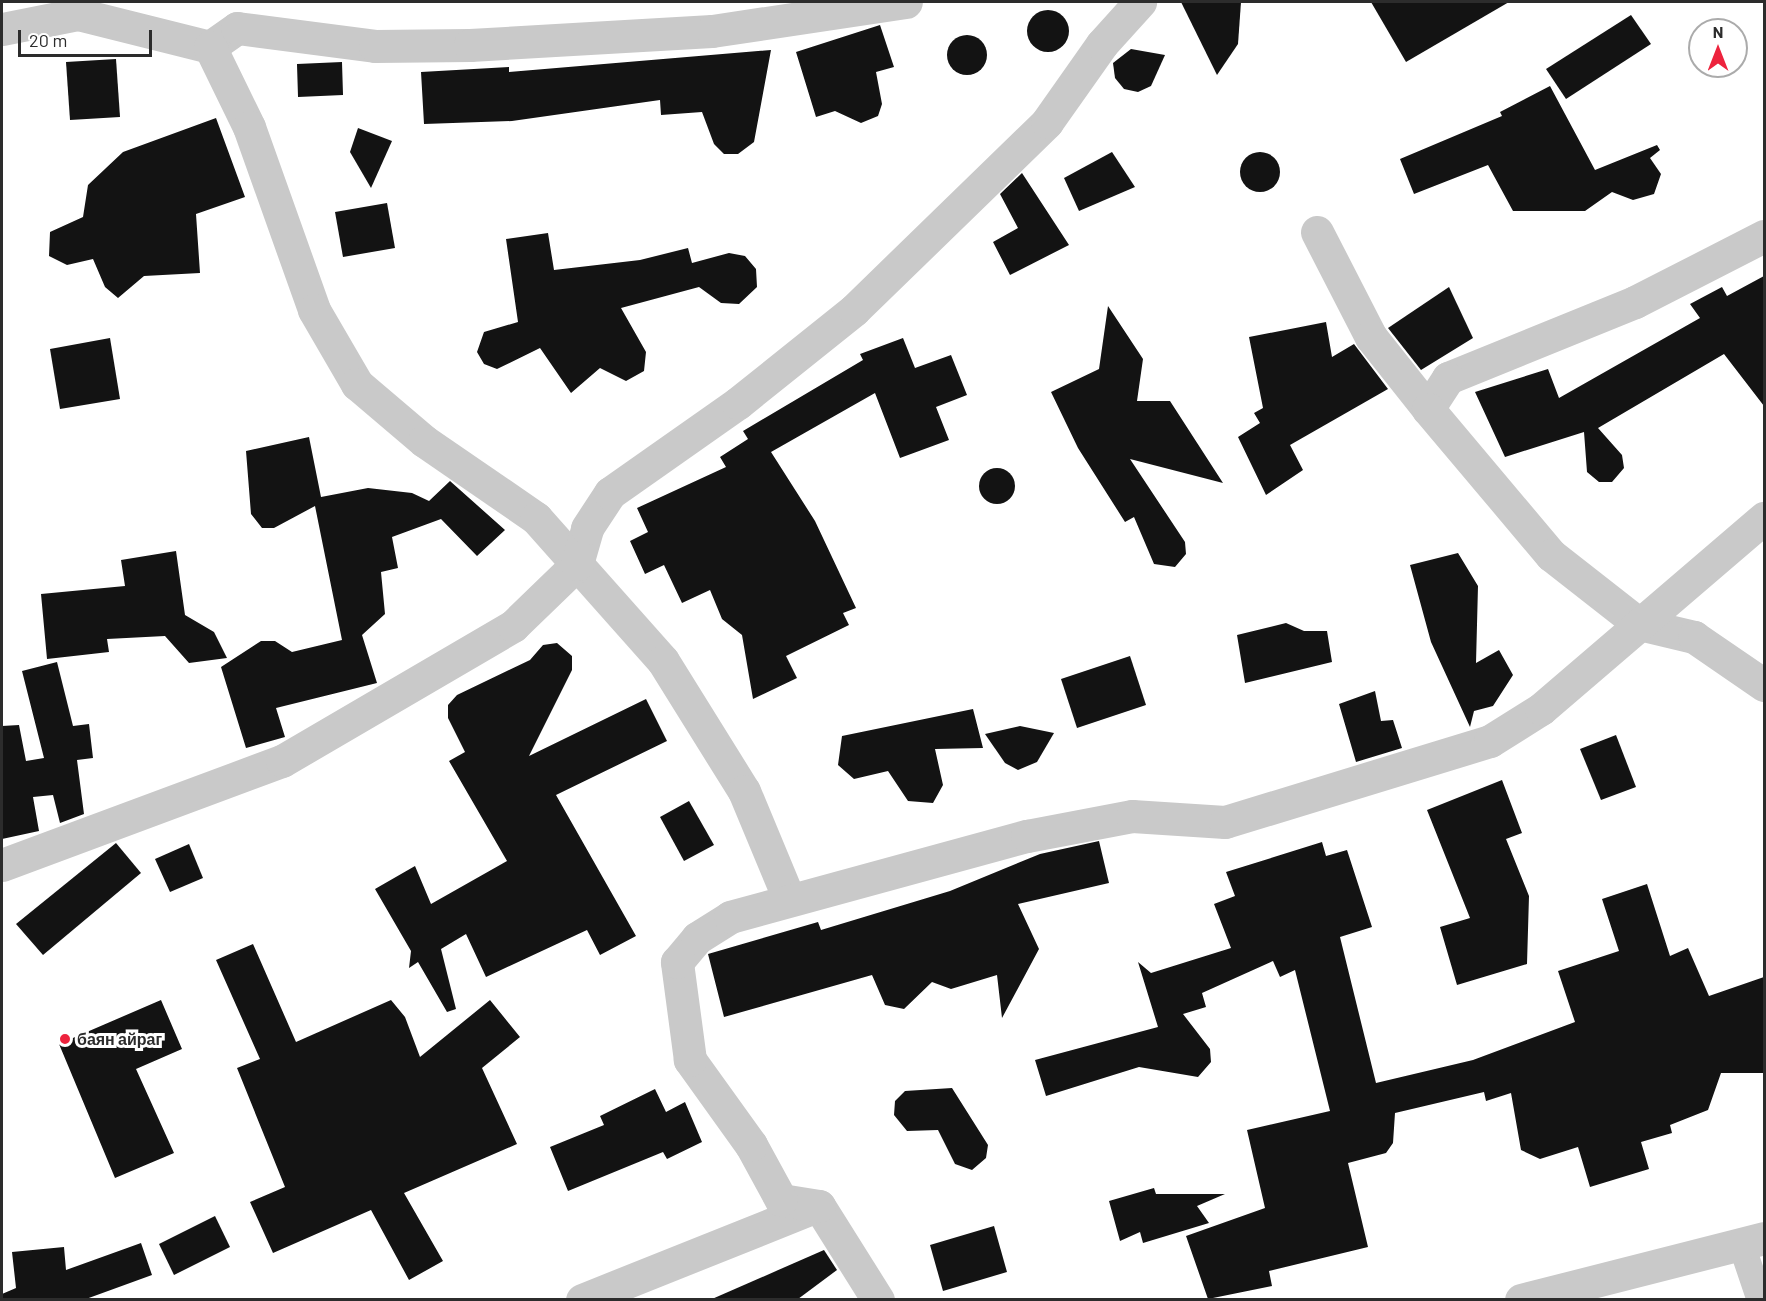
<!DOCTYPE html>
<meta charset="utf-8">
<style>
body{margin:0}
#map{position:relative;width:1766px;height:1301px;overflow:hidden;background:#fff;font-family:Barlow,sans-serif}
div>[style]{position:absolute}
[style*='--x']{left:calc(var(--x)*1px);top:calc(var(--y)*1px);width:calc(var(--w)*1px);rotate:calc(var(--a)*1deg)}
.building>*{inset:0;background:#131313}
.round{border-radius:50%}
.lane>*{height:27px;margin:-13.5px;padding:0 13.5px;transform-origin:13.5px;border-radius:13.5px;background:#c9c9c9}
.street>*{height:33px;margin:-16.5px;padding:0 16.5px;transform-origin:16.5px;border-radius:16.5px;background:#c9c9c9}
.dots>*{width:16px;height:16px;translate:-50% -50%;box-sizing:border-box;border:3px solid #fff;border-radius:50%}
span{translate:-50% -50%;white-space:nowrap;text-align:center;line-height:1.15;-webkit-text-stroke:6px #fff;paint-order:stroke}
.poi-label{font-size:16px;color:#2c2c2c;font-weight:700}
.left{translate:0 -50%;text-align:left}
.frame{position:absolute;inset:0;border:3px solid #2c2c2c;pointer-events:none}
.north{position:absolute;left:1688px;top:18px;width:60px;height:60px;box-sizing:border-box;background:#fff;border:2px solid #ababab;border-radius:50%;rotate:0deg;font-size:16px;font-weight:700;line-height:24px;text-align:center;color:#2c2c2c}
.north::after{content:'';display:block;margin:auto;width:21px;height:27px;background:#ed233d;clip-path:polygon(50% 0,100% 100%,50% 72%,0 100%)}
.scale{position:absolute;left:18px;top:30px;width:134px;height:27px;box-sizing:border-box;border:3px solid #2c2c2c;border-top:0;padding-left:8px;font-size:18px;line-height:21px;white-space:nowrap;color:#2c2c2c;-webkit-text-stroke:4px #fff;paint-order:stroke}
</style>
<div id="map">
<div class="building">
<i style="clip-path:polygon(1181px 2px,1241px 2px,1238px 44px,1217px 75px)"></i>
<i style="clip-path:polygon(1371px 2px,1509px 2px,1406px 62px)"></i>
<i class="round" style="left:1027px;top:10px;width:42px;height:42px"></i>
<i style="clip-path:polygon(1631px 15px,1651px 44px,1566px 99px,1546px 69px)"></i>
<i style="clip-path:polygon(880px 25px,894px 67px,876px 72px,882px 104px,878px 116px,861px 123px,835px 111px,816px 117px,796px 52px)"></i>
<i class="round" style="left:947px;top:35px;width:40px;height:40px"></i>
<i style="clip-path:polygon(1131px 49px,1165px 55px,1151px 86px,1138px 92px,1124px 89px,1115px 78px,1113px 63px)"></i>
<i style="clip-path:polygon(771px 50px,754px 142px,738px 154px,724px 154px,714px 144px,702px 112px,661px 115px,660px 100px,512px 121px,424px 124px,421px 72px,509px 67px,509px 72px)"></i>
<i style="clip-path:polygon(116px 59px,120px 117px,70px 120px,66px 62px)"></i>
<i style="clip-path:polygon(342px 62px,343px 95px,298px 97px,297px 64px)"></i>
<i style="clip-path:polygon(1550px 86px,1595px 170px,1657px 145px,1660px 150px,1650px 158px,1661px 174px,1654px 194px,1633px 200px,1612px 192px,1585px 211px,1513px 211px,1488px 165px,1414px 194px,1400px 159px,1502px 116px,1500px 112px)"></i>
<i style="clip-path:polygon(216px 118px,245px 197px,196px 214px,200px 273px,144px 276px,118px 298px,105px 287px,93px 259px,67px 265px,49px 256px,50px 232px,83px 217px,88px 185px,123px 152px)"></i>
<i style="clip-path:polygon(358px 128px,392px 141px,371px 188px,350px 152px)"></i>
<i style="clip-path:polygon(1112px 152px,1135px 187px,1079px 211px,1064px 178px)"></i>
<i class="round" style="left:1240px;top:152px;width:40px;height:40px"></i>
<i style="clip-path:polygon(1022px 173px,1069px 245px,1010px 275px,993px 242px,1018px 228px,1000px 194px)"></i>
<i style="clip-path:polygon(387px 203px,395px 248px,343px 257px,335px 212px)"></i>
<i style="clip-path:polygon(548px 233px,554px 270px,640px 260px,688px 248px,692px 263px,729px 253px,745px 256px,756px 269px,757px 287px,739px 304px,721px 303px,699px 287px,621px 308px,646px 352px,644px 371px,626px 381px,600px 368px,571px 393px,540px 348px,497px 369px,484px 364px,477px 352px,484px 332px,518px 322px,506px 239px)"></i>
<i style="clip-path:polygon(1764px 276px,1764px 406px,1724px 354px,1598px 428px,1622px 455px,1624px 468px,1612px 482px,1599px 482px,1587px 472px,1584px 432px,1505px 457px,1475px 392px,1548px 369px,1559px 398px,1700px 318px,1690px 304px,1722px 287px,1727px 296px)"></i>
<i style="clip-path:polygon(1449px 287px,1473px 338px,1421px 370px,1388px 328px)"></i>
<i style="clip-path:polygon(1108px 306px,1143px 359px,1137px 401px,1170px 401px,1223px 483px,1130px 459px,1185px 542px,1186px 554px,1175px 567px,1154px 564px,1134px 517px,1125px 522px,1078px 448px,1051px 392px,1099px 369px)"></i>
<i style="clip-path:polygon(1326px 322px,1332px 357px,1354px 344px,1388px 389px,1290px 445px,1303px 470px,1266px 495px,1238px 437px,1260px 423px,1254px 413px,1263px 408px,1249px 337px)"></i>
<i style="clip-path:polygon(110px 338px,120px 399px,60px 409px,50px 349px)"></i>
<i style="clip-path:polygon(903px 338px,915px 368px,951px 355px,967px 395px,936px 407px,949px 440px,900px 458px,875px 393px,771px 452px,815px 521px,856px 608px,843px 613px,849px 625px,786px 656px,797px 678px,753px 699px,742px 635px,722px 619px,710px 590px,682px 603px,664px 565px,645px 574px,630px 541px,648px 532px,637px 508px,726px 467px,720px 457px,748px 439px,743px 431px,863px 360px,860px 354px)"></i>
<i style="clip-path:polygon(309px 437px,321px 497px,368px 488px,412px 493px,429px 501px,450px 481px,505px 530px,477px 556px,441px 519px,392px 537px,398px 568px,381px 572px,385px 614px,362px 635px,377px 683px,276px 708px,285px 737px,246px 748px,221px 667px,261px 641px,275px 641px,292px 652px,342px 640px,315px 506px,274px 528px,262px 528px,251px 514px,246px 451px)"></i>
<i class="round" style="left:979px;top:468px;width:36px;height:36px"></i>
<i style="clip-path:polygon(176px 551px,185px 615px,214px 632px,227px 658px,189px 663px,165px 636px,107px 639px,109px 652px,47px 659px,41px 594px,125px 586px,121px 560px)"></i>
<i style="clip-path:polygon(1458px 553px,1478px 586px,1476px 663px,1499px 650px,1513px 675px,1493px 706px,1474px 711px,1470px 727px,1431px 642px,1410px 565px)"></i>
<i style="clip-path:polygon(1286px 623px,1304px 631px,1327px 631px,1332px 662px,1245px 683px,1237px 635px)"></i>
<i style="clip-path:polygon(557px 643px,572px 656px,572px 670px,529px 756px,646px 699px,667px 741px,556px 795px,636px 936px,600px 955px,587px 930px,486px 977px,466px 934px,441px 949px,456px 1009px,447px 1012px,418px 962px,409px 968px,411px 951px,375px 889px,415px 866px,431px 904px,507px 861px,449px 761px,465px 752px,448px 718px,448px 705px,457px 695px,530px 660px,543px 645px)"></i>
<i style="clip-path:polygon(1130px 656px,1146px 705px,1077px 728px,1061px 679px)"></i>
<i style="clip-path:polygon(57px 662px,73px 726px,89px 724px,93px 758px,77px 760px,84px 814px,60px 823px,53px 795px,33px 797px,39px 831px,2px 839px,2px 726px,19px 725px,26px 761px,44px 758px,22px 671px)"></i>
<i style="clip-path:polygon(1375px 691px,1381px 721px,1393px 720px,1402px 748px,1356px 762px,1339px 704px)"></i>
<i style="clip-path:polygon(973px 709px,983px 748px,935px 749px,943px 785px,933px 803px,908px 801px,888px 771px,854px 779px,838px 765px,842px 736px)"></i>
<i style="clip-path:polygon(1020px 726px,1054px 733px,1037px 762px,1018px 770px,1005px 763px,985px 734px)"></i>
<i style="clip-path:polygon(1616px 735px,1636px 787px,1601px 800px,1580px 749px)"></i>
<i style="clip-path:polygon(1502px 780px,1522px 833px,1506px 839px,1529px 896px,1527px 964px,1457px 985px,1440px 927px,1470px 918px,1427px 810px)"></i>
<i style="clip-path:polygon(689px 801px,714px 845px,684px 861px,660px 817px)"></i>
<i style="clip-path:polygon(1099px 841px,1109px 883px,1018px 904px,1039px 949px,1002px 1018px,997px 975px,951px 989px,932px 982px,904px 1009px,885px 1005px,872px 975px,724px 1017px,708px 954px,818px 922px,821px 930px,950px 891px,1040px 854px)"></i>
<i style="clip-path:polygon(1322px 842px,1326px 856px,1347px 850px,1372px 927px,1340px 937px,1376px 1083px,1473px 1060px,1575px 1022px,1558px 971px,1619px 951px,1602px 899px,1647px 884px,1670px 956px,1688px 948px,1709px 996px,1764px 977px,1764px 1073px,1721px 1073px,1708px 1110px,1670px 1125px,1672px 1133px,1641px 1142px,1649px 1169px,1590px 1187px,1578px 1147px,1540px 1159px,1521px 1150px,1511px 1093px,1486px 1101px,1484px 1092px,1395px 1113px,1393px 1143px,1386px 1153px,1348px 1163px,1368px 1247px,1269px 1271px,1272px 1286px,1208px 1299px,1186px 1236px,1265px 1208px,1247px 1130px,1330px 1111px,1295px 970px,1280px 977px,1273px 961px,1202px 993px,1206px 1007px,1183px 1014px,1210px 1049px,1211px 1062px,1198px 1077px,1139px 1067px,1046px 1096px,1035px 1060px,1158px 1027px,1138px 962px,1151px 973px,1231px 948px,1214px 904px,1235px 896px,1226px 872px)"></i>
<i style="clip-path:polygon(116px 843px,141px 873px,43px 955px,16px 924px)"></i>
<i style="clip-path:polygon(189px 844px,203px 878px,170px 892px,155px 859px)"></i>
<i style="clip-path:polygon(253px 944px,296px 1042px,391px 1000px,405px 1017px,420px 1057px,490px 1000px,520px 1037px,482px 1068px,517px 1144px,404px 1193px,443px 1261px,409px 1280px,371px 1210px,273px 1253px,250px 1202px,285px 1187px,237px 1068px,260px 1059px,216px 960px)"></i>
<i style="clip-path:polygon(161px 1000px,182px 1049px,136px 1069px,174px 1153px,115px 1178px,59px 1044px)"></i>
<i style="clip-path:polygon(952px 1088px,988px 1145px,986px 1158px,972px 1170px,955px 1164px,938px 1130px,907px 1131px,894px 1115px,895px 1101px,905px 1091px)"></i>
<i style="clip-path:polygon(655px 1089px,666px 1112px,685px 1102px,702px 1142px,667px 1159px,663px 1152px,568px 1191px,550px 1147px,604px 1125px,600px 1116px)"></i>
<i style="clip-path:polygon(1154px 1188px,1156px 1194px,1225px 1194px,1197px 1206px,1209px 1223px,1143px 1243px,1140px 1232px,1120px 1241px,1109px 1201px)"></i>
<i style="clip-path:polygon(215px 1216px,230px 1247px,174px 1275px,159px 1244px)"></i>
<i style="clip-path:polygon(994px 1226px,1007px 1272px,943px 1291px,930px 1245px)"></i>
<i style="clip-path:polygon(141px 1243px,152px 1275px,86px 1299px,2px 1299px,2px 1294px,16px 1288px,12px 1252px,64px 1247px,66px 1270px)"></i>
<i style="clip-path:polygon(824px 1250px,837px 1270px,798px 1299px,712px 1299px)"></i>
</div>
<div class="lane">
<i style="--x:1741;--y:1244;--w:59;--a:71.3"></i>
</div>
<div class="street">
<i style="--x:2;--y:29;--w:77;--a:-11.2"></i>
<i style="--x:78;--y:14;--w:136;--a:14"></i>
<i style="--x:210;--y:47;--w:33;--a:-35"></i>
<i style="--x:237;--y:28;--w:139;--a:7.4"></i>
<i style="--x:375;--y:46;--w:95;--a:-0.6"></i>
<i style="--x:470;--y:45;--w:242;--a:-3.3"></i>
<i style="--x:712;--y:31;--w:196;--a:-8.5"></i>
<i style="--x:210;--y:47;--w:89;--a:64"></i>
<i style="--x:249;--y:127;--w:194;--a:70.4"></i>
<i style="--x:314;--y:310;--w:86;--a:59.8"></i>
<i style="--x:357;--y:384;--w:88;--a:40.4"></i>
<i style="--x:424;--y:441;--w:136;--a:34.5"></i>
<i style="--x:536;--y:518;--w:191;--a:48.4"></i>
<i style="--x:663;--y:661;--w:153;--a:58.1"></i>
<i style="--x:744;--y:791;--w:117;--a:67.4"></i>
<i style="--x:1317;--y:232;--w:118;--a:62.8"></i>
<i style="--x:1371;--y:337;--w:92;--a:51.6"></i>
<i style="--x:1764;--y:236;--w:145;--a:152.9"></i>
<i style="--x:1635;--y:302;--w:202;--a:157.9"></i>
<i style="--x:1448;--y:378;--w:37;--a:123"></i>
<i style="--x:1428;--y:409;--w:191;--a:49.9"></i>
<i style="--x:1551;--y:555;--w:112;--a:38.1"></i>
<i style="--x:1639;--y:624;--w:57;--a:13.3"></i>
<i style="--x:1694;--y:637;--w:85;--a:34.4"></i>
<i style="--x:2;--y:865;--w:299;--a:-20.4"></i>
<i style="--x:282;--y:761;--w:268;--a:-30.3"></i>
<i style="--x:513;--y:626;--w:89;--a:-44.1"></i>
<i style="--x:577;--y:564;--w:37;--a:-74"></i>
<i style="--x:587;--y:528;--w:42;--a:-56.7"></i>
<i style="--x:610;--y:493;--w:156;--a:-35.1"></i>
<i style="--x:738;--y:403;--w:149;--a:-38.7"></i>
<i style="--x:854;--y:310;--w:269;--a:-44.2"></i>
<i style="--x:1047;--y:122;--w:95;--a:-54.8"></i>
<i style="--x:1102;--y:44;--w:57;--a:-47.9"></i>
<i style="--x:582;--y:1300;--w:253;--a:-21.8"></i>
<i style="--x:878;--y:1300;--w:111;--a:-122.1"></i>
<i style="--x:819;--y:1206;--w:38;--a:-171"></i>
<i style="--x:781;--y:1200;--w:63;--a:-118.6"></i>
<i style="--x:751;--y:1145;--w:105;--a:-125.7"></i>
<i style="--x:690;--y:1060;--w:99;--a:-97.6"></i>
<i style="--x:677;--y:962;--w:31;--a:-50"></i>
<i style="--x:697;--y:938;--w:39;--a:-32"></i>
<i style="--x:730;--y:917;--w:308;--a:-15.3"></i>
<i style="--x:1027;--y:836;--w:107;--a:-10.8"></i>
<i style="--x:1132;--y:816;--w:93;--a:3.7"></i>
<i style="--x:1225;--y:822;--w:277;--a:-17"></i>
<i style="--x:1490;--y:741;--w:60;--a:-32.1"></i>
<i style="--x:1541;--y:709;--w:294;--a:-40.6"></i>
<i style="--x:1521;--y:1300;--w:251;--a:-14.3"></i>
</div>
<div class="dots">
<i style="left:65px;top:1039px;background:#ed233d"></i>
</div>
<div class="poi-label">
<span class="left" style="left:77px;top:1039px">баян айраг</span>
</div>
<div class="frame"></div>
<div class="north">N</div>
<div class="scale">20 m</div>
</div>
